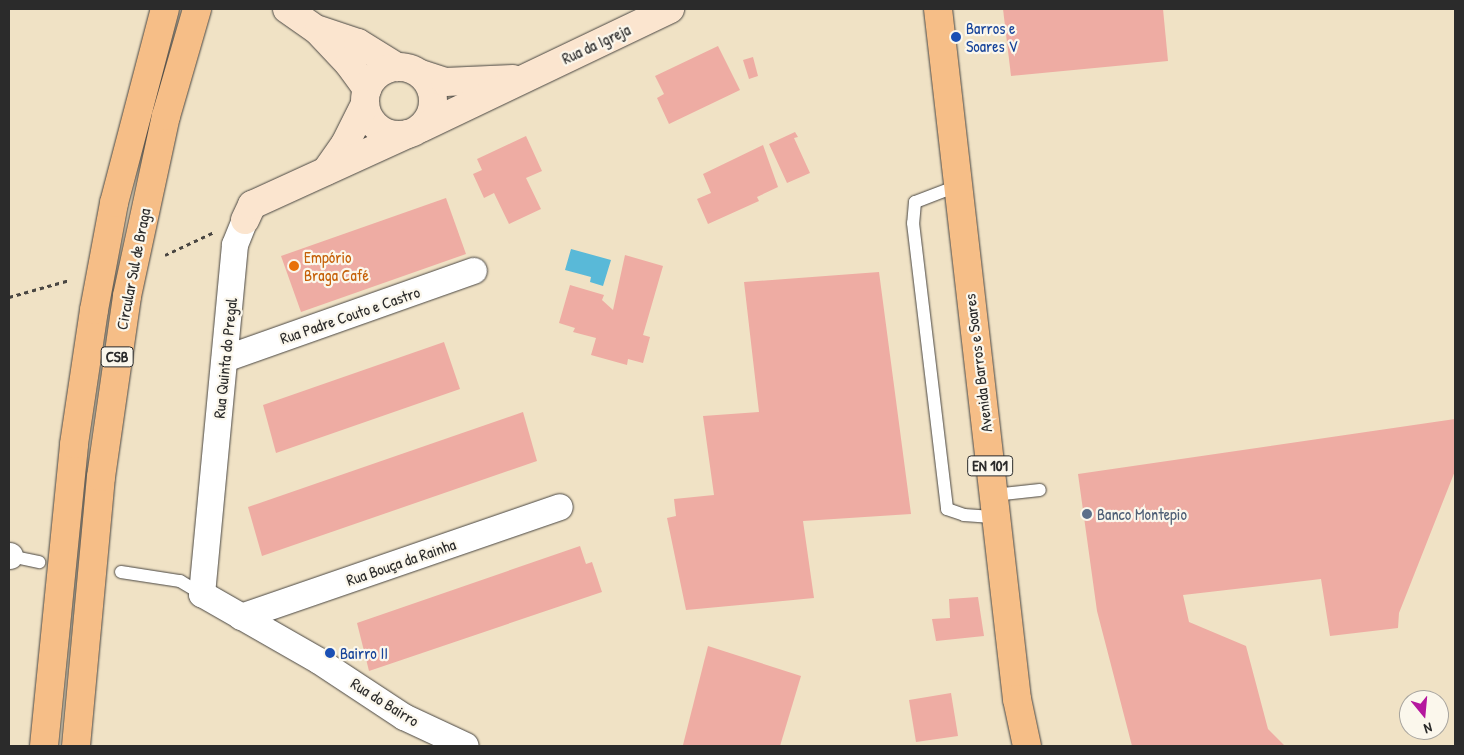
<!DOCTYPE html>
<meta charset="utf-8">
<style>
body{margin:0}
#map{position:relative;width:1464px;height:755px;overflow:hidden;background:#f0e2c5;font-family:"Patrick Hand",sans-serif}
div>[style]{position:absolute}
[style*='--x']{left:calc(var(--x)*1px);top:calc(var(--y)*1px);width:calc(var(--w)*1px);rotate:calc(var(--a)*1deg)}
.water>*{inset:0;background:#59b9d8}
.building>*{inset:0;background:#eeaca3}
.path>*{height:3px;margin-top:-1.5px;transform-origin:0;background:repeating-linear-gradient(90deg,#494642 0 4px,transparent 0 8px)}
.roads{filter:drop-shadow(0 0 1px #494642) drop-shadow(0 0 1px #494642)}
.lane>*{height:12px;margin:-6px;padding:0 6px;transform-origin:6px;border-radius:6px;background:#fff}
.street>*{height:26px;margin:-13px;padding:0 13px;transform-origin:13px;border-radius:13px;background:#fff}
.secondary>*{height:28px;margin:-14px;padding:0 14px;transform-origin:14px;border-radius:14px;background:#fbe5cf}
.secondary>.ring{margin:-14px;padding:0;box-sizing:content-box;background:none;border:28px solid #fbe5cf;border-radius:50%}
.primary>*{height:28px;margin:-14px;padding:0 14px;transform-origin:14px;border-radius:14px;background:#f6be87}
.highway>*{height:28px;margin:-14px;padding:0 14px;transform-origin:14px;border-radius:14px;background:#f6be87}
.dots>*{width:14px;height:14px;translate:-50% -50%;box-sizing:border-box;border:2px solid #fbf7ec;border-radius:50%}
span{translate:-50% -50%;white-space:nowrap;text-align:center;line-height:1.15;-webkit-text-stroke:4.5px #fbf7ec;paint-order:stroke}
.shield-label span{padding:1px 4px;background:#fbf7ec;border:1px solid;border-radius:4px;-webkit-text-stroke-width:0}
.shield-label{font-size:15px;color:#2b2b2b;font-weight:700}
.transit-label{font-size:16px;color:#164399}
.left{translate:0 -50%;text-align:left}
.street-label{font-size:16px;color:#2b2b2b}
.food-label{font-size:16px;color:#c56008}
.service-label{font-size:16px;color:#4e5e75}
.frame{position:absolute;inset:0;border:10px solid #2b2b2b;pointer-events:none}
.north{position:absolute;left:1399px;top:690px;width:50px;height:50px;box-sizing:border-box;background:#fbf7ec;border:1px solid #a8a59f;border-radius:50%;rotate:163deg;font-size:14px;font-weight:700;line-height:20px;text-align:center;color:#2b2b2b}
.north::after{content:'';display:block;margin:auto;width:18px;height:22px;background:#b5179e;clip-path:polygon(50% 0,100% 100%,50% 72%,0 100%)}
</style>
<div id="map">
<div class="water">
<i style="clip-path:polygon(571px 249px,611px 260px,603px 286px,590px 282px,591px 277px,565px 270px)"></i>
</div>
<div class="building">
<i style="clip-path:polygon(1003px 9px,1163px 9px,1168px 61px,1011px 76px)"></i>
<i style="clip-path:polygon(718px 46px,740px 90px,669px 124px,657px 98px,664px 94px,655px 76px)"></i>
<i style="clip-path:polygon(753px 57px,758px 76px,749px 79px,743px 60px)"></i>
<i style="clip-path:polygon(795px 132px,798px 137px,794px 138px,810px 173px,787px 183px,769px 144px)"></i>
<i style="clip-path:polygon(526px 136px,542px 171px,526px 178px,541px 209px,509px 224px,494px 193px,484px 198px,473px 174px,482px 170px,477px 159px)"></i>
<i style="clip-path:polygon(763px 145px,778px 187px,757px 197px,759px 201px,708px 224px,697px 199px,711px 193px,703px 174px)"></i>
<i style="clip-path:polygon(446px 198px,466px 254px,301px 312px,281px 256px)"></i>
<i style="clip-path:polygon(625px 255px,663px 266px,643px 335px,650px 337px,643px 363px,628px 359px,627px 365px,591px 355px,596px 338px,573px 332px,575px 328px,559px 323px,570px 285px,604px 295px,602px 300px,613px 310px)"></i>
<i style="clip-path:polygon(879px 272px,911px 514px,803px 521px,814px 598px,686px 610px,667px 518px,676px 516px,674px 499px,714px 495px,703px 416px,759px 412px,744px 282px)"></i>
<i style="clip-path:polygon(444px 342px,460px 389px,276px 453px,263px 405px)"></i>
<i style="clip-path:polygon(523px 412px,537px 461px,262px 556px,248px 507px)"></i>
<i style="clip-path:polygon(1455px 419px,1455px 471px,1399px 613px,1398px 628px,1330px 636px,1321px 579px,1183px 595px,1189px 622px,1246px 646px,1268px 729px,1285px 746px,1132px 746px,1097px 611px,1078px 474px)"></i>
<i style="clip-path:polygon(580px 546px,586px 564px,592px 562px,602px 592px,369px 671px,357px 623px)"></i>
<i style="clip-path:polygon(978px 597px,984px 636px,936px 641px,932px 619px,950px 618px,949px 599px)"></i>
<i style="clip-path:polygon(708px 646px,801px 676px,780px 746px,683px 745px)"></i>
<i style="clip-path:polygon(951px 693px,958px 736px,916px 742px,909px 700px)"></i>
</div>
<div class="path">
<i style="--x:165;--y:255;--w:54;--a:-25.1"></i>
<i style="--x:9;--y:297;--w:63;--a:-15.6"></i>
</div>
<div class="roads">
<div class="lane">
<i style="--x:957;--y:186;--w:45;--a:159.1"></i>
<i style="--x:915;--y:202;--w:21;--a:95"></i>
<i style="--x:913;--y:223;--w:288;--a:83.2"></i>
<i style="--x:947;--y:509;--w:18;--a:19"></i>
<i style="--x:964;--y:515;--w:32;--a:4"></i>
<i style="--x:994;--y:495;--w:46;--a:-6.2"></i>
<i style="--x:10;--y:556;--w:30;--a:12"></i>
<i style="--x:121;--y:572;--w:60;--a:8.7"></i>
<i style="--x:180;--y:581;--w:26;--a:31"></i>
</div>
<div class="street">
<i style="--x:245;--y:220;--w:27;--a:112"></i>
<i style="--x:235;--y:245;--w:351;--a:95.4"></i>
<i style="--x:202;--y:594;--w:135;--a:29.8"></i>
<i style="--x:319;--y:661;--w:102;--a:33.4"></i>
<i style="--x:404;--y:717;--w:68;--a:25.1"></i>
<i style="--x:225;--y:359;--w:264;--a:-19.5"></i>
<i style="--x:9;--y:556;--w:1;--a:0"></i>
<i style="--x:241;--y:617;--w:337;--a:-19"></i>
</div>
<div class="secondary">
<i style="--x:287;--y:9;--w:37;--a:35"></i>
<i style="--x:317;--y:30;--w:47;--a:46.7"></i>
<i style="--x:349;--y:64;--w:31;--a:54"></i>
<i style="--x:319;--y:30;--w:41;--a:18.4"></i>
<i style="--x:358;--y:43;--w:46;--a:31.6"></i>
<i class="ring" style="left:365px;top:67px;width:40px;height:40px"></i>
<i style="--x:421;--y:74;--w:25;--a:18"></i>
<i style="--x:445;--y:82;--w:68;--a:-2.5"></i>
<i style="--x:421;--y:128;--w:276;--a:-25.5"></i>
<i style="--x:326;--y:171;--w:33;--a:-55"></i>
<i style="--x:345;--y:144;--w:45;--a:-63.4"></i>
<i style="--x:245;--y:220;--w:17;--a:-65"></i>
<i style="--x:252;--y:205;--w:171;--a:-24.5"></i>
</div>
<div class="primary">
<i style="--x:938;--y:9;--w:695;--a:83.47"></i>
<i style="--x:1017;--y:699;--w:48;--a:78"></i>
</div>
<div class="highway">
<i style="--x:44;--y:746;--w:303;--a:-84.3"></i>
<i style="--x:74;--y:444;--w:135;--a:-81.5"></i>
<i style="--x:94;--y:310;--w:109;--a:-79.4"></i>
<i style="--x:114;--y:203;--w:201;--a:-75.3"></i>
<i style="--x:76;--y:746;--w:270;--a:-84.7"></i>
<i style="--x:101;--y:477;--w:183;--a:-81.8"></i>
<i style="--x:127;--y:296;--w:184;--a:-77.8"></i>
<i style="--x:166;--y:116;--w:111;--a:-73.8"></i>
</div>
</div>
<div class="dots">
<i style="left:956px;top:37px;background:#1a4fb4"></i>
<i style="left:294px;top:266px;background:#e8710a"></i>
<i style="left:1087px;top:514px;background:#5c6f8a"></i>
<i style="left:330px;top:653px;background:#1a4fb4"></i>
</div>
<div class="shield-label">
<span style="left:117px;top:357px">CSB</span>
<span style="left:990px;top:466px">EN 101</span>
</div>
<div class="transit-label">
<span class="left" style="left:966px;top:37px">Barros e<br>Soares V</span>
<span class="left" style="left:340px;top:653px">Bairro II</span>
</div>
<div class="street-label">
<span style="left:596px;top:44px;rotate:-25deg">Rua da Igreja</span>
<span style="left:133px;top:269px;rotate:-79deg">Circular Sul de Braga</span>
<span style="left:350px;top:315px;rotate:-19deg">Rua Padre Couto e Castro</span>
<span style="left:225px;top:358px;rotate:-84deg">Rua Quinta do Pregal</span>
<span style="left:978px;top:363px;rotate:-97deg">Avenida Barros e Soares</span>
<span style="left:401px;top:562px;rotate:-19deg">Rua Bouça da Rainha</span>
<span style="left:385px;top:702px;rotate:32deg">Rua do Bairro</span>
</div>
<div class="food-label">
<span class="left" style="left:304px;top:266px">Empório<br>Braga Café</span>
</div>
<div class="service-label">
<span class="left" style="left:1097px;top:514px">Banco Montepio</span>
</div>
<div class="frame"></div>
<div class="north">N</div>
</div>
